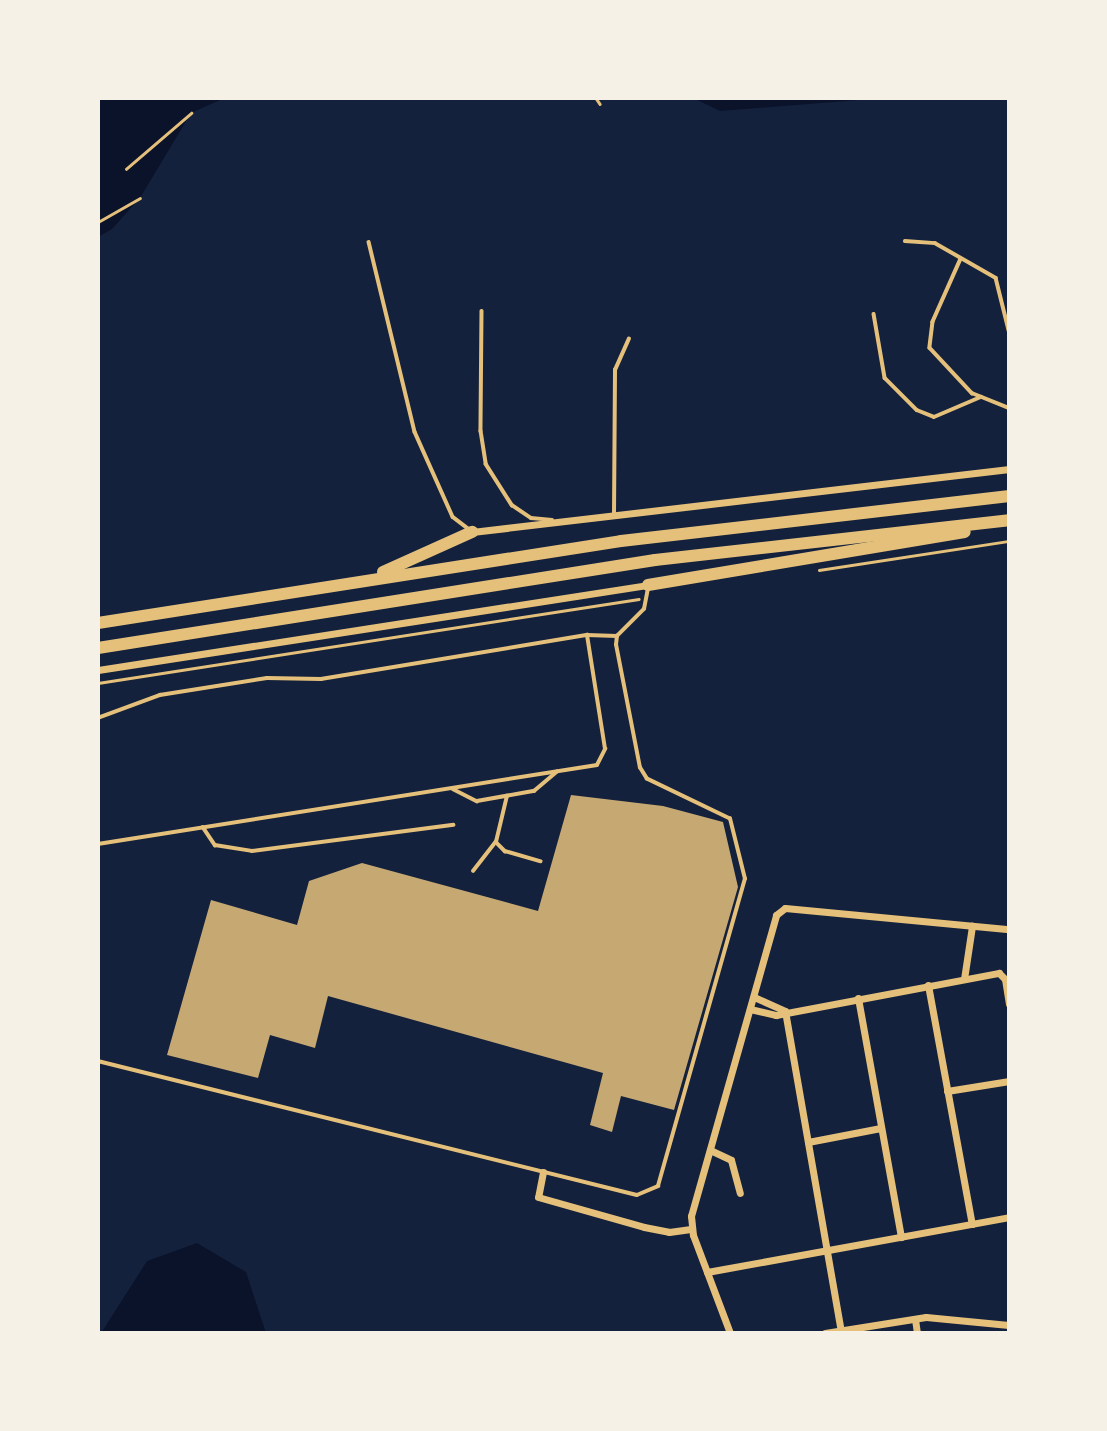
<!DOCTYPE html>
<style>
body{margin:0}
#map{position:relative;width:1107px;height:1431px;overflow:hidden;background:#14213d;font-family:"DM Sans",sans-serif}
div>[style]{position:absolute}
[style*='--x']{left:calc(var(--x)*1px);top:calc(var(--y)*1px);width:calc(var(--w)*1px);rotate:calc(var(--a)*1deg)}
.water>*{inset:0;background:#0b132b}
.building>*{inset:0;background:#c6a872}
.path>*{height:2.5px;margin:-1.25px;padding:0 1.25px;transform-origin:1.25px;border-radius:1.25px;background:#e5c07b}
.service>*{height:3.5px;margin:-1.75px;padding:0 1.75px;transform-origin:1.75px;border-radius:1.75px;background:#e5c07b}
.minor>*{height:7px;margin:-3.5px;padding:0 3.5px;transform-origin:3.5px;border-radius:3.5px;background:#e5c07b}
.primary>*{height:12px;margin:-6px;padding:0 6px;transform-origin:6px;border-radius:6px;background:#e5c07b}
span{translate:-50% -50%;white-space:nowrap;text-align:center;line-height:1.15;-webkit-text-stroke:5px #f6f1e7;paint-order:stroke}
.frame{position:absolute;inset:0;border:100px solid #f6f1e7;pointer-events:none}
</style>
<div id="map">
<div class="water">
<i style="clip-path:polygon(98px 98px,225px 98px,191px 113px,140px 198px,112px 229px,98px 237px)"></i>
<i style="clip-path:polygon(693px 98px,884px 98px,720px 111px)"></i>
<i style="clip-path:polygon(197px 1243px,246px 1272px,266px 1333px,101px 1333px,147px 1261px)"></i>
</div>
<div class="building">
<i style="clip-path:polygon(571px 795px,663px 806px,723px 822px,738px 887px,674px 1110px,621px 1096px,612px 1132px,590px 1125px,603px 1073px,328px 996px,315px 1048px,270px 1035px,258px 1078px,167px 1055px,211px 900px,297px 925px,309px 881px,362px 863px,538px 911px)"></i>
</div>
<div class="path">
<i style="--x:596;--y:98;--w:7;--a:56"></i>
<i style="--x:126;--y:169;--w:86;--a:-40.7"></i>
<i style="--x:98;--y:222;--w:48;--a:-29.7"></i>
<i style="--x:819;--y:570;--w:192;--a:-8.7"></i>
<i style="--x:98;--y:683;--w:547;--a:-8.83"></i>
</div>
<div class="service">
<i style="--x:905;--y:241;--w:30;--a:4"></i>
<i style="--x:935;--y:243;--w:70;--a:29.8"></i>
<i style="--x:996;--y:278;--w:54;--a:76"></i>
<i style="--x:369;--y:242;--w:195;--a:76.4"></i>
<i style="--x:415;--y:432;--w:93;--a:65.9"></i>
<i style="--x:453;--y:517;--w:20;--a:37"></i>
<i style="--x:961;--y:259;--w:69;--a:114"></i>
<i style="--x:933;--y:322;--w:26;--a:97"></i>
<i style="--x:930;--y:348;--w:62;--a:47"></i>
<i style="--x:972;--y:393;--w:40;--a:22"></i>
<i style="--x:482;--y:311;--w:120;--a:90.5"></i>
<i style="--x:481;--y:431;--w:33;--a:81"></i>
<i style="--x:486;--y:464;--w:49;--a:57.6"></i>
<i style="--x:512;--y:505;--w:23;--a:34"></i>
<i style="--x:531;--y:518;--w:21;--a:5"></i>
<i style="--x:874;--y:314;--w:65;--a:80.2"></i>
<i style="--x:885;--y:378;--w:45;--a:45"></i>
<i style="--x:917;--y:410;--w:18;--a:22"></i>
<i style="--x:934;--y:417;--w:51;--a:-23.1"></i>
<i style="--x:614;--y:514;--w:144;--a:-89.6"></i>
<i style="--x:615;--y:370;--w:34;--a:-66"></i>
<i style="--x:98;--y:718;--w:66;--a:-20.4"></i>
<i style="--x:160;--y:695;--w:108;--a:-9"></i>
<i style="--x:267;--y:678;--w:54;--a:1.1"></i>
<i style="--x:321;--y:679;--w:270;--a:-9.4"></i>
<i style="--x:587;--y:635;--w:30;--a:2"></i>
<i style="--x:453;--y:789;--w:27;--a:27"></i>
<i style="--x:477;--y:801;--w:58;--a:-10"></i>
<i style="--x:534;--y:791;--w:30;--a:-40"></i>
<i style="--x:203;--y:827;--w:22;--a:56"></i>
<i style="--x:215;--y:845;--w:37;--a:9"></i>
<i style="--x:252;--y:851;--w:203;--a:-7.4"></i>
<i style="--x:496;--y:842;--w:13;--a:45"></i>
<i style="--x:505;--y:851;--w:37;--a:16"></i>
<i style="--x:98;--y:844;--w:505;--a:-9"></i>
<i style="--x:597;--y:765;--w:18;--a:-63"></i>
<i style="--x:605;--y:749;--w:115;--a:-99"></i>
<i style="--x:473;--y:871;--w:37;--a:-52"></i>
<i style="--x:496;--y:842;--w:47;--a:-76.6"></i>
<i style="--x:98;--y:1061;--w:555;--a:13.96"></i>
<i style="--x:637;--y:1195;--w:23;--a:-23"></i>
<i style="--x:658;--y:1186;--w:319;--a:-74.2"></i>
<i style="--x:745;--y:879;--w:62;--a:-104"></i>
<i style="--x:730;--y:819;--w:92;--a:-154.3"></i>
<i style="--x:647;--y:779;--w:13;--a:-122"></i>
<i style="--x:640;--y:768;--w:125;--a:-101"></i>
<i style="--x:616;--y:645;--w:9;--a:-84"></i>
<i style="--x:617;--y:636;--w:38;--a:-45"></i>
<i style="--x:644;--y:609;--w:21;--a:-79"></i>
</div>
<div class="minor">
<i style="--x:472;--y:532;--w:541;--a:-6.69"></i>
<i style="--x:98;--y:670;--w:557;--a:-8.79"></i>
<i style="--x:964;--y:979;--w:54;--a:-81.4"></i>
<i style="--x:928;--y:985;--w:243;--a:79.6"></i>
<i style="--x:754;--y:997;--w:34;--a:24"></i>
<i style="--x:858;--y:998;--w:243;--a:79.8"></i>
<i style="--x:750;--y:1009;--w:27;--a:13"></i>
<i style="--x:776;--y:1015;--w:227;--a:-10.7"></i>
<i style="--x:999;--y:973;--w:8;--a:45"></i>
<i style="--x:1005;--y:979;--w:25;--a:81"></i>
<i style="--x:785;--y:1011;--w:327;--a:80.1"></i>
<i style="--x:947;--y:1091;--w:63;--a:-9.2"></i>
<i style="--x:808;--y:1142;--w:74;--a:-10.9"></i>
<i style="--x:710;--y:1150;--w:23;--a:25"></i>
<i style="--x:731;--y:1160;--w:34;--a:75"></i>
<i style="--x:543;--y:1172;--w:25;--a:101"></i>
<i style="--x:538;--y:1197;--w:110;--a:15.8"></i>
<i style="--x:644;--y:1227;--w:25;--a:11"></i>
<i style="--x:669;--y:1232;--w:22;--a:-8"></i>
<i style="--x:707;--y:1272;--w:307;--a:-10.3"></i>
<i style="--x:915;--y:1319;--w:14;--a:82"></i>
<i style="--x:730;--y:1333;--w:105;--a:-110.7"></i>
<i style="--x:693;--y:1235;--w:19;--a:-96"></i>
<i style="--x:691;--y:1216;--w:313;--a:-74.2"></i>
<i style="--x:776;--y:915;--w:11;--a:-38"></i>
<i style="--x:785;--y:908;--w:225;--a:5.4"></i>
<i style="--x:825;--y:1333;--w:102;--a:-9"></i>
<i style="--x:926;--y:1317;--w:83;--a:5.5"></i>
</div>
<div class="primary">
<i style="--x:383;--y:572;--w:98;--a:-24.2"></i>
<i style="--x:648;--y:585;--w:321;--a:-9.5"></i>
<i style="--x:98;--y:623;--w:529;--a:-8.91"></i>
<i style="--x:621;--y:541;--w:391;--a:-6.6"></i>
<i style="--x:98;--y:648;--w:564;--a:-8.98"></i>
<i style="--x:655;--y:560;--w:356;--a:-6.4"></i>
</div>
<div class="frame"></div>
</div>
